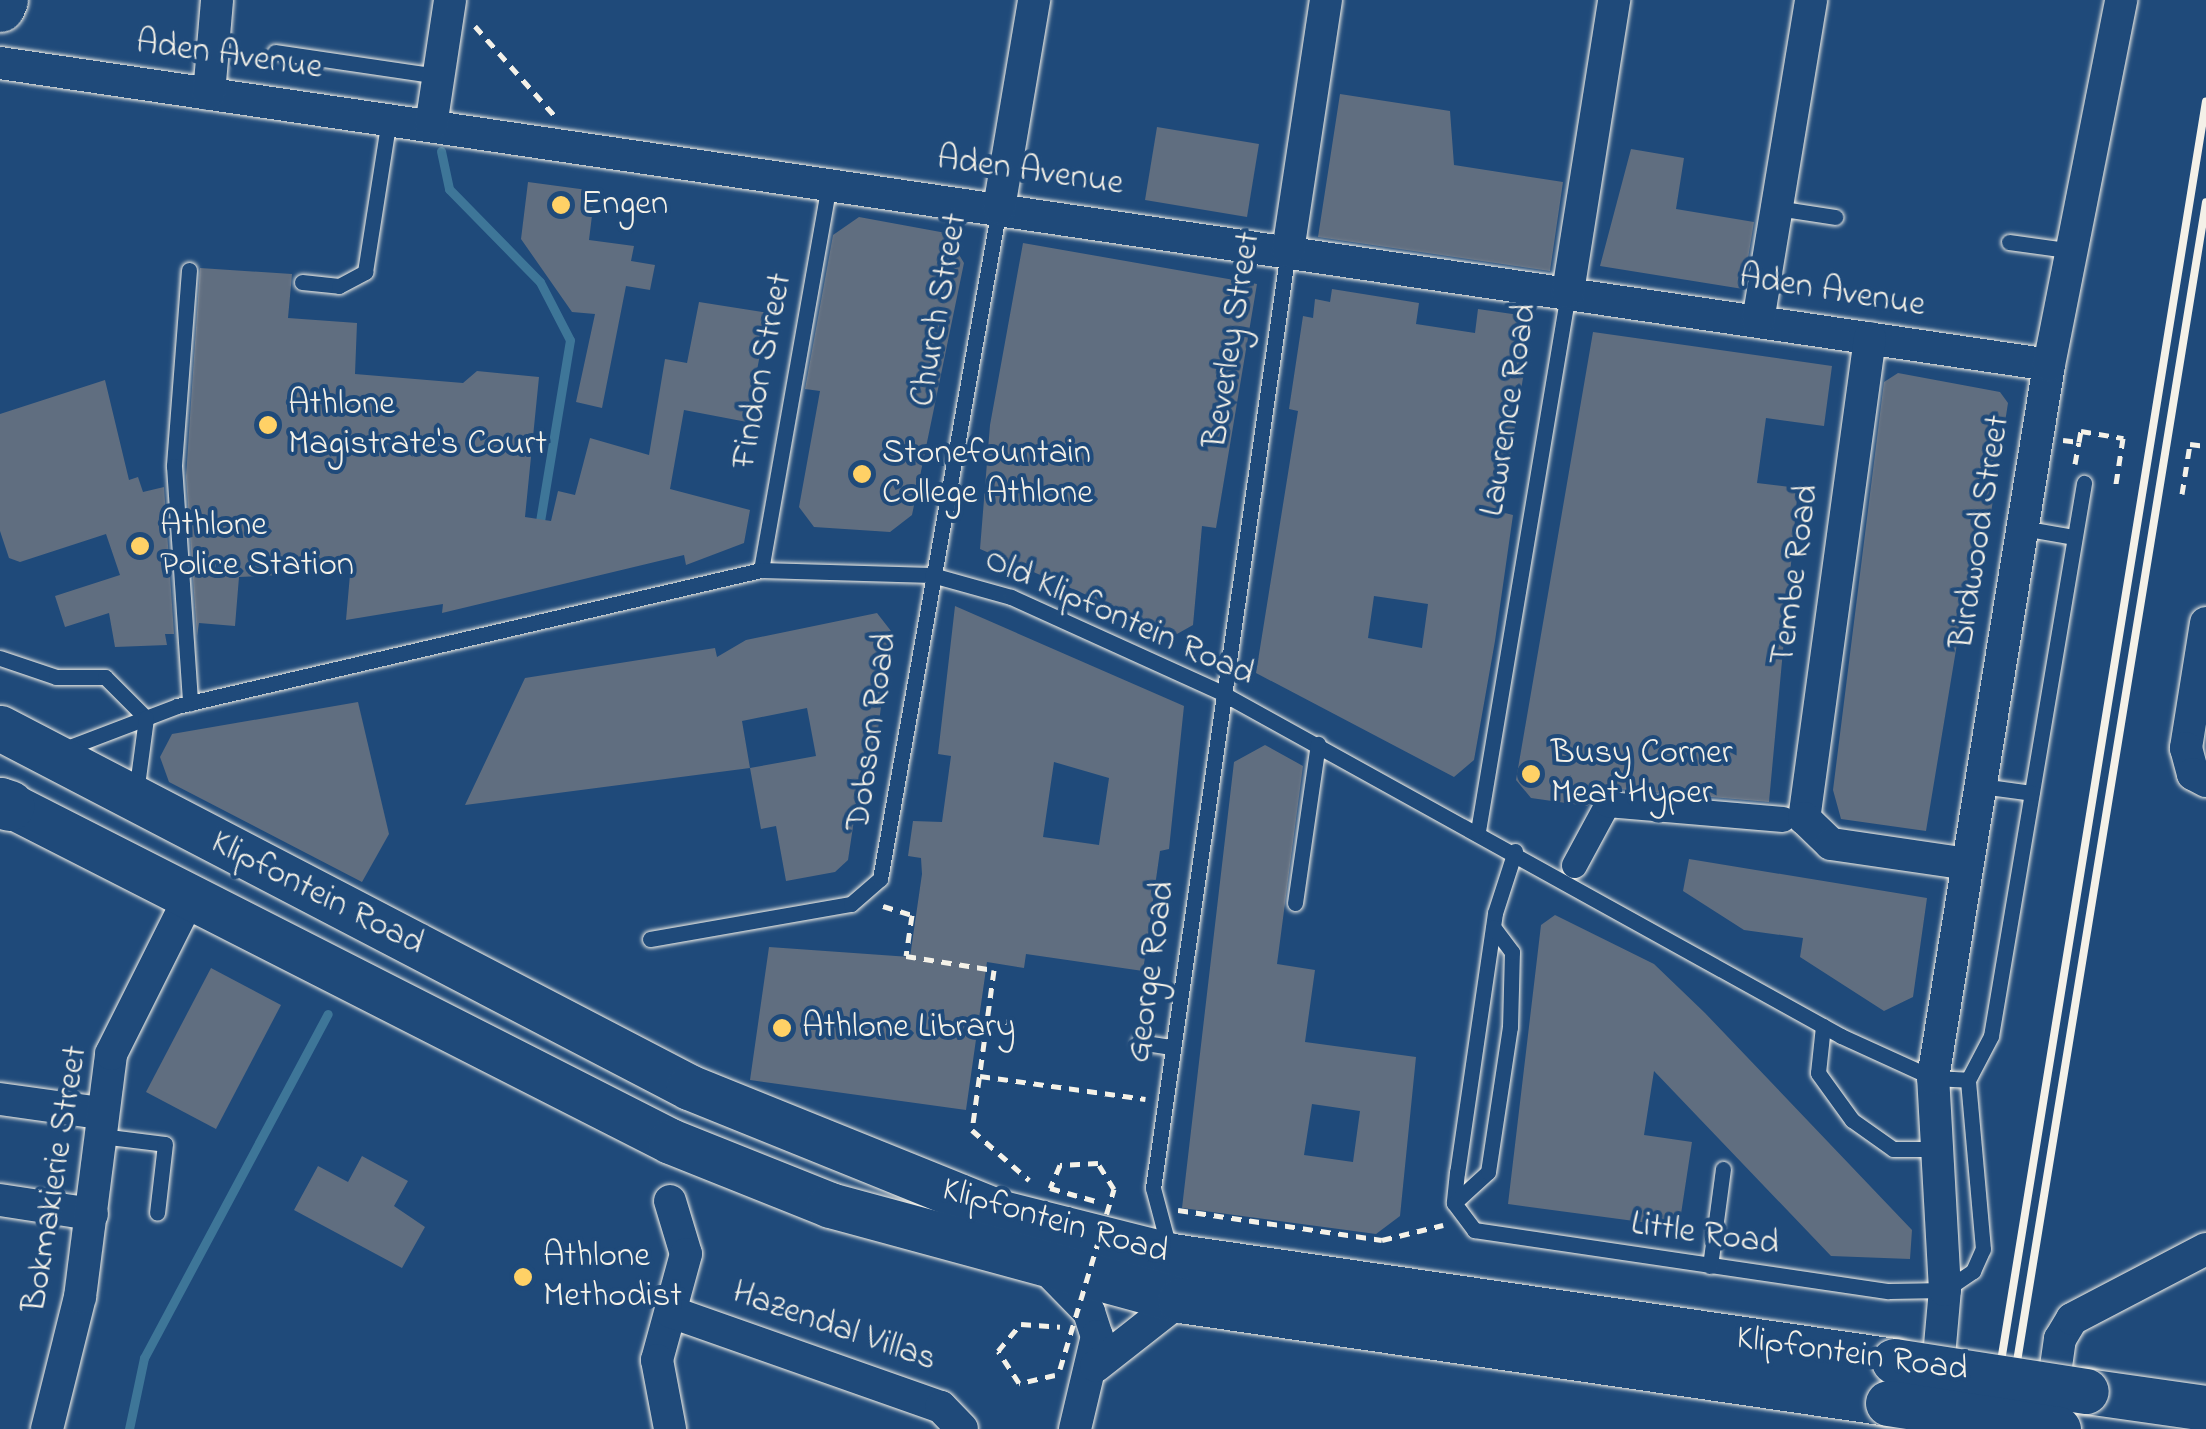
<!DOCTYPE html>
<style>
body{margin:0}
#map{position:relative;width:2206px;height:1429px;overflow:hidden;background:#1f4a7a;font-family:"Indie Flower",sans-serif}
div>[style]{position:absolute}
[style*='--x']{left:calc(var(--x)*1px);top:calc(var(--y)*1px);width:calc(var(--w)*1px);rotate:calc(var(--a)*1deg)}
.stream>*{height:9px;margin:-4.5px;padding:0 4.5px;transform-origin:4.5px;border-radius:4.5px;background:#3e7698}
.building>*{inset:0;background:#606e80}
.path>*{height:5px;margin-top:-2.5px;transform-origin:0;background:repeating-linear-gradient(90deg,#f4f1e8 0 10px,transparent 0 18px)}
.roads{filter:drop-shadow(0 0 2px #f4f1e8) drop-shadow(0 0 2px #f4f1e8)}
.service>*{height:15px;margin:-7.5px;padding:0 7.5px;transform-origin:7.5px;border-radius:7.5px;background:#1f4a7a}
.pedestrian>*{height:25px;margin:-12.5px;padding:0 12.5px;transform-origin:12.5px;border-radius:12.5px;background:#1f4a7a}
.minor>*{height:32px;margin:-16px;padding:0 16px;transform-origin:16px;border-radius:16px;background:#1f4a7a}
.secondary>*{height:45px;margin:-22.5px;padding:0 22.5px;transform-origin:22.5px;border-radius:22.5px;background:#1f4a7a}
.primary>*{height:50px;margin:-25px;padding:0 25px;transform-origin:25px;border-radius:25px;background:#1f4a7a}
.rail>*{height:8px;margin:-4px;padding:0 4px;transform-origin:4px;border-radius:4px;background:#f4f1e8}
.path-bridge>*{height:5px;margin-top:-2.5px;transform-origin:0;background:repeating-linear-gradient(90deg,#f4f1e8 0 10px,transparent 0 18px)}
.bridges{filter:drop-shadow(0 0 2px #f4f1e8) drop-shadow(0 0 2px #f4f1e8)}
.secondary-bridge>*{height:45px;margin:-22.5px;padding:0 22.5px;transform-origin:22.5px;border-radius:22.5px;background:#1f4a7a}
.dots>*{width:28px;height:28px;translate:-50% -50%;box-sizing:border-box;border:5px solid #1f4a7a;border-radius:50%}
span{translate:-50% -50%;white-space:nowrap;text-align:center;line-height:1.15;-webkit-text-stroke:8px #1f4a7a;paint-order:stroke}
.street-label{font-size:35px;color:#f4f1e8}
.poi-label{font-size:35px;color:#f4f1e8}
.left{translate:0 -50%;text-align:left}
</style>
<div id="map">
<div class="stream">
<i style="--x:441;--y:151;--w:39;--a:78"></i>
<i style="--x:449;--y:189;--w:130;--a:45.6"></i>
<i style="--x:540;--y:282;--w:65;--a:62.7"></i>
<i style="--x:570;--y:340;--w:191;--a:99.4"></i>
<i style="--x:129;--y:1429;--w:73;--a:-78.1"></i>
<i style="--x:144;--y:1358;--w:390;--a:-61.9"></i>
</div>
<div class="building">
<i style="clip-path:polygon(1340px 94px,1450px 111px,1454px 165px,1563px 182px,1550px 271px,1318px 237px)"></i>
<i style="clip-path:polygon(1157px 127px,1259px 144px,1247px 217px,1145px 200px)"></i>
<i style="clip-path:polygon(1631px 149px,1684px 158px,1676px 209px,1754px 222px,1743px 289px,1600px 266px)"></i>
<i style="clip-path:polygon(528px 182px,595px 191px,589px 240px,634px 246px,631px 261px,655px 265px,650px 290px,626px 286px,602px 408px,576px 402px,595px 314px,572px 312px,521px 239px)"></i>
<i style="clip-path:polygon(859px 217px,946px 233px,964px 263px,912px 515px,890px 532px,814px 527px,799px 507px,820px 391px,805px 389px,833px 235px)"></i>
<i style="clip-path:polygon(1023px 243px,1257px 284px,1216px 528px,1202px 526px,1193px 625px,1177px 634px,980px 549px,990px 425px)"></i>
<i style="clip-path:polygon(200px 268px,292px 274px,288px 318px,357px 323px,355px 374px,463px 383px,477px 371px,539px 377px,525px 517px,551px 521px,558px 491px,575px 495px,590px 438px,649px 455px,665px 359px,687px 363px,699px 302px,768px 313px,747px 422px,684px 410px,670px 489px,750px 510px,744px 543px,686px 565px,684px 555px,442px 613px,443px 604px,346px 620px,351px 563px,282px 558px,280px 575px,239px 577px,235px 626px,199px 623px,197px 636px,186px 477px)"></i>
<i style="clip-path:polygon(evenodd,1332px 289px,1419px 303px,1416px 324px,1475px 333px,1478px 309px,1533px 317px,1501px 512px,1513px 515px,1495px 641px,1474px 760px,1454px 777px,1256px 673px,1298px 411px,1289px 409px,1303px 316px,1313px 318px,1315px 299px,1330px 302px,1332px 289px,1374px 596px,1428px 604px,1422px 648px,1368px 638px,1374px 596px)"></i>
<i style="clip-path:polygon(1593px 332px,1832px 366px,1824px 426px,1766px 418px,1757px 483px,1798px 488px,1769px 802px,1608px 788px,1587px 806px,1531px 798px,1516px 780px)"></i>
<i style="clip-path:polygon(1898px 373px,2000px 392px,2008px 403px,1991px 513px,1979px 511px,1926px 831px,1841px 819px,1833px 790px,1884px 382px)"></i>
<i style="clip-path:polygon(105px 380px,129px 480px,138px 477px,143px 492px,164px 487px,174px 634px,165px 634px,167px 645px,115px 647px,109px 613px,65px 627px,55px 596px,120px 575px,106px 534px,20px 562px,9px 558px,0 531px,0 414px)"></i>
<i style="clip-path:polygon(evenodd,955px 606px,1184px 706px,1169px 849px,1160px 851px,1143px 971px,1026px 954px,1024px 968px,987px 962px,966px 1110px,750px 1080px,769px 947px,910px 957px,922px 874px,921px 858px,908px 856px,913px 821px,942px 822px,951px 756px,938px 754px,955px 606px,1054px 762px,1109px 778px,1099px 845px,1043px 837px,1054px 762px)"></i>
<i style="clip-path:polygon(evenodd,877px 613px,891px 631px,876px 745px,865px 747px,848px 860px,835px 872px,786px 881px,776px 826px,761px 829px,750px 768px,465px 805px,525px 678px,715px 648px,717px 657px,746px 640px,877px 613px,807px 708px,816px 756px,750px 768px,742px 721px,807px 708px)"></i>
<i style="clip-path:polygon(358px 702px,389px 834px,362px 882px,169px 782px,160px 757px,172px 734px)"></i>
<i style="clip-path:polygon(evenodd,1265px 745px,1303px 766px,1277px 964px,1315px 970px,1305px 1042px,1416px 1057px,1400px 1216px,1376px 1234px,1182px 1208px,1234px 762px,1265px 745px,1312px 1104px,1360px 1111px,1353px 1162px,1304px 1155px,1312px 1104px)"></i>
<i style="clip-path:polygon(1689px 859px,1927px 898px,1913px 997px,1884px 1011px,1800px 957px,1803px 938px,1744px 930px,1683px 891px)"></i>
<i style="clip-path:polygon(1555px 915px,1654px 964px,1705px 1013px,1912px 1230px,1910px 1259px,1831px 1256px,1654px 1071px,1644px 1135px,1692px 1142px,1679px 1227px,1508px 1204px,1541px 925px)"></i>
<i style="clip-path:polygon(211px 968px,281px 1005px,216px 1129px,146px 1092px)"></i>
<i style="clip-path:polygon(362px 1156px,408px 1181px,394px 1206px,425px 1227px,402px 1268px,294px 1210px,318px 1166px,348px 1182px)"></i>
</div>
<div class="path">
<i style="--x:475;--y:26;--w:119;--a:48.4"></i>
<i style="--x:2063;--y:440;--w:16;--a:7"></i>
<i style="--x:2079;--y:442;--w:11;--a:-80"></i>
<i style="--x:2081;--y:431;--w:43;--a:9.5"></i>
<i style="--x:2123;--y:438;--w:47;--a:98.7"></i>
<i style="--x:2075;--y:464;--w:22;--a:-80"></i>
<i style="--x:2182;--y:494;--w:51;--a:-80.9"></i>
<i style="--x:2190;--y:444;--w:16;--a:7"></i>
<i style="--x:883;--y:906;--w:30;--a:17"></i>
<i style="--x:912;--y:915;--w:41;--a:98.3"></i>
<i style="--x:906;--y:956;--w:89;--a:9"></i>
<i style="--x:994;--y:970;--w:162;--a:97.8"></i>
<i style="--x:972;--y:1130;--w:76;--a:41.3"></i>
<i style="--x:988;--y:1019;--w:21;--a:8"></i>
<i style="--x:980;--y:1076;--w:167;--a:7.9"></i>
<i style="--x:1178;--y:1210;--w:206;--a:8.4"></i>
<i style="--x:1382;--y:1240;--w:63;--a:-13.8"></i>
<i style="--x:1055;--y:1375;--w:37;--a:167"></i>
<i style="--x:1019;--y:1383;--w:38;--a:-123"></i>
<i style="--x:998;--y:1351;--w:35;--a:-50"></i>
<i style="--x:1021;--y:1324;--w:39;--a:4"></i>
</div>
<div class="roads">
<div class="service">
<i style="--x:275;--y:52;--w:165;--a:8.4"></i>
<i style="--x:1777;--y:208;--w:59;--a:8.8"></i>
<i style="--x:2009;--y:242;--w:66;--a:7.9"></i>
<i style="--x:189;--y:270;--w:197;--a:94.4"></i>
<i style="--x:174;--y:466;--w:238;--a:86.1"></i>
<i style="--x:302;--y:282;--w:37;--a:6"></i>
<i style="--x:339;--y:286;--w:30;--a:-28"></i>
<i style="--x:365;--y:272;--w:155;--a:-81.1"></i>
<i style="--x:2022;--y:528;--w:53;--a:9.8"></i>
<i style="--x:761;--y:570;--w:392;--a:-80"></i>
<i style="--x:0;--y:658;--w:59;--a:18.7"></i>
<i style="--x:56;--y:677;--w:49;--a:0"></i>
<i style="--x:105;--y:677;--w:58;--a:45"></i>
<i style="--x:67;--y:748;--w:118;--a:-20.9"></i>
<i style="--x:177;--y:706;--w:600;--a:-13.11"></i>
<i style="--x:761;--y:570;--w:171;--a:1.7"></i>
<i style="--x:932;--y:575;--w:82;--a:15.6"></i>
<i style="--x:1011;--y:597;--w:230;--a:24.4"></i>
<i style="--x:1220;--y:692;--w:710;--a:28.98"></i>
<i style="--x:1841;--y:1036;--w:101;--a:24.5"></i>
<i style="--x:1933;--y:1078;--w:35;--a:3"></i>
<i style="--x:1968;--y:1080;--w:50;--a:-62.4"></i>
<i style="--x:1991;--y:1036;--w:561;--a:-80.45"></i>
<i style="--x:1981;--y:786;--w:51;--a:7.8"></i>
<i style="--x:136;--y:793;--w:76;--a:-82.4"></i>
<i style="--x:1478;--y:831;--w:545;--a:-80.5"></i>
<i style="--x:1515;--y:851;--w:65;--a:107.9"></i>
<i style="--x:1495;--y:913;--w:262;--a:98.3"></i>
<i style="--x:1457;--y:1172;--w:31;--a:96"></i>
<i style="--x:1454;--y:1203;--w:34;--a:53"></i>
<i style="--x:1474;--y:1230;--w:419;--a:8.4"></i>
<i style="--x:1889;--y:1291;--w:56;--a:-1"></i>
<i style="--x:1945;--y:1290;--w:34;--a:-34"></i>
<i style="--x:1973;--y:1271;--w:24;--a:-66"></i>
<i style="--x:1983;--y:1249;--w:170;--a:-95.1"></i>
<i style="--x:1295;--y:903;--w:161;--a:-81.8"></i>
<i style="--x:650;--y:939;--w:204;--a:-9.9"></i>
<i style="--x:851;--y:904;--w:38;--a:-41"></i>
<i style="--x:880;--y:879;--w:681;--a:-79.94"></i>
<i style="--x:1823;--y:1026;--w:47;--a:96.1"></i>
<i style="--x:1818;--y:1073;--w:58;--a:54.1"></i>
<i style="--x:1852;--y:1120;--w:50;--a:35.3"></i>
<i style="--x:1893;--y:1149;--w:40;--a:0"></i>
<i style="--x:1139;--y:1042;--w:33;--a:9"></i>
<i style="--x:101;--y:1136;--w:64;--a:7.1"></i>
<i style="--x:165;--y:1144;--w:69;--a:96.6"></i>
<i style="--x:1454;--y:1203;--w:46;--a:-42.4"></i>
<i style="--x:1488;--y:1172;--w:147;--a:-81.4"></i>
<i style="--x:1510;--y:1027;--w:75;--a:-88.5"></i>
<i style="--x:1512;--y:952;--w:31;--a:-127"></i>
<i style="--x:1169;--y:1248;--w:62;--a:-104.9"></i>
<i style="--x:1153;--y:1188;--w:947;--a:-81.8"></i>
<i style="--x:1710;--y:1266;--w:98;--a:-82.4"></i>
</div>
<div class="pedestrian">
<i style="--x:1574;--y:865;--w:69;--a:-61.6"></i>
<i style="--x:1607;--y:804;--w:176;--a:4.9"></i>
</div>
<div class="minor">
<i style="--x:0;--y:63;--w:2071;--a:8.38"></i>
<i style="--x:209;--y:94;--w:94;--a:-85.1"></i>
<i style="--x:431;--y:126;--w:127;--a:-81.4"></i>
<i style="--x:999;--y:208;--w:211;--a:-80.4"></i>
<i style="--x:1288;--y:251;--w:254;--a:-81.4"></i>
<i style="--x:1568;--y:292;--w:296;--a:-81"></i>
<i style="--x:1758;--y:321;--w:325;--a:-80.6"></i>
<i style="--x:1870;--y:338;--w:485;--a:97.8"></i>
<i style="--x:1804;--y:818;--w:37;--a:44"></i>
<i style="--x:1831;--y:844;--w:138;--a:8.3"></i>
<i style="--x:2206;--y:623;--w:127;--a:99.1"></i>
<i style="--x:2186;--y:748;--w:27;--a:75"></i>
<i style="--x:2193;--y:774;--w:15;--a:28"></i>
<i style="--x:0;--y:1099;--w:100;--a:8"></i>
<i style="--x:0;--y:1200;--w:93;--a:8.7"></i>
<i style="--x:670;--y:1201;--w:55;--a:73.2"></i>
<i style="--x:686;--y:1254;--w:110;--a:105.3"></i>
<i style="--x:657;--y:1360;--w:70;--a:79.3"></i>
<i style="--x:1050;--y:1272;--w:56;--a:45.7"></i>
<i style="--x:1089;--y:1312;--w:25;--a:72"></i>
<i style="--x:1097;--y:1336;--w:96;--a:103.3"></i>
<i style="--x:671;--y:1312;--w:286;--a:19.4"></i>
<i style="--x:941;--y:1407;--w:30;--a:46"></i>
<i style="--x:1096;--y:1366;--w:107;--a:-38.2"></i>
<i style="--x:1936;--y:1390;--w:100;--a:-84.9"></i>
<i style="--x:1945;--y:1290;--w:212;--a:-93.2"></i>
<i style="--x:1933;--y:1078;--w:722;--a:-80.76"></i>
<i style="--x:2049;--y:365;--w:372;--a:-78.8"></i>
<i style="--x:2050;--y:1408;--w:70;--a:-81.8"></i>
<i style="--x:2060;--y:1339;--w:23;--a:-59"></i>
<i style="--x:2072;--y:1319;--w:151;--a:-27.6"></i>
<i style="--x:47;--y:1429;--w:136;--a:-76"></i>
<i style="--x:80;--y:1297;--w:245;--a:-82.7"></i>
<i style="--x:111;--y:1054;--w:177;--a:-63.4"></i>
</div>
<div class="secondary">
<i style="--x:0;--y:728;--w:777;--a:27.52"></i>
<i style="--x:689;--y:1087;--w:333;--a:22"></i>
<i style="--x:998;--y:1212;--w:179;--a:14.2"></i>
<i style="--x:1172;--y:1256;--w:730;--a:8.27"></i>
<i style="--x:0;--y:800;--w:752;--a:26.97"></i>
<i style="--x:670;--y:1141;--w:172;--a:21.8"></i>
<i style="--x:830;--y:1205;--w:363;--a:15.2"></i>
<i style="--x:1180;--y:1300;--w:715;--a:8.28"></i>
<i style="--x:2086;--y:1391;--w:121;--a:8.1"></i>
</div>
<div class="primary">
<i style="--x:0;--y:7;--w:8;--a:-67"></i>
<i style="--x:0;--y:803;--w:10;--a:17"></i>
</div>
</div>
<div class="rail">
<i style="--x:1990;--y:1429;--w:1345;--a:-80.76"></i>
<i style="--x:2006;--y:1429;--w:1243;--a:-80.74"></i>
</div>
<div class="path-bridge">
<i style="--x:1060;--y:1369;--w:188;--a:-73.3"></i>
<i style="--x:1114;--y:1189;--w:31;--a:-122"></i>
<i style="--x:1098;--y:1163;--w:38;--a:177"></i>
<i style="--x:1060;--y:1165;--w:25;--a:113"></i>
<i style="--x:1050;--y:1188;--w:51;--a:15.9"></i>
</div>
<div class="bridges">
<div class="secondary-bridge">
<i style="--x:1894;--y:1361;--w:194;--a:8.9"></i>
<i style="--x:1888;--y:1403;--w:172;--a:8.7"></i>
</div>
</div>
<div class="dots">
<i style="left:561px;top:205px;background:#ffd166"></i>
<i style="left:268px;top:425px;background:#ffd166"></i>
<i style="left:862px;top:474px;background:#ffd166"></i>
<i style="left:140px;top:546px;background:#ffd166"></i>
<i style="left:1531px;top:774px;background:#ffd166"></i>
<i style="left:782px;top:1028px;background:#ffd166"></i>
<i style="left:523px;top:1277px;background:#ffd166"></i>
</div>
<div class="street-label">
<span style="left:229px;top:56px;rotate:8deg">Aden Avenue</span>
<span style="left:1030px;top:172px;rotate:8deg">Aden Avenue</span>
<span style="left:1832px;top:292px;rotate:9deg">Aden Avenue</span>
<span style="left:940px;top:310px;rotate:-80deg">Church Street</span>
<span style="left:1233px;top:340px;rotate:-81deg">Beverley Street</span>
<span style="left:763px;top:371px;rotate:-79deg">Findon Street</span>
<span style="left:1510px;top:410px;rotate:-81deg">Lawrence Road</span>
<span style="left:1981px;top:532px;rotate:-81deg">Birdwood Street</span>
<span style="left:1796px;top:575px;rotate:-82deg">Tembe Road</span>
<span style="left:1119px;top:618px;rotate:24deg">Old Klipfontein Road</span>
<span style="left:873px;top:732px;rotate:-82deg">Dobson Road</span>
<span style="left:317px;top:894px;rotate:27deg">Klipfontein Road</span>
<span style="left:1152px;top:972px;rotate:-82deg">George Road</span>
<span style="left:56px;top:1179px;rotate:-81deg">Bokmakierie Street</span>
<span style="left:1055px;top:1222px;rotate:16deg">Klipfontein Road</span>
<span style="left:1705px;top:1235px;rotate:8deg">Little Road</span>
<span style="left:834px;top:1327px;rotate:19deg">Hazendal Villas</span>
<span style="left:1852px;top:1355px;rotate:8deg">Klipfontein Road</span>
</div>
<div class="poi-label">
<span class="left" style="left:581px;top:205px">Engen</span>
<span class="left" style="left:288px;top:425px">Athlone<br>Magistrate's Court</span>
<span class="left" style="left:882px;top:474px">Stonefountain<br>College Athlone</span>
<span class="left" style="left:160px;top:546px">Athlone<br>Police Station</span>
<span class="left" style="left:1551px;top:774px">Busy Corner<br>Meat Hyper</span>
<span class="left" style="left:802px;top:1028px">Athlone Library</span>
<span class="left" style="left:543px;top:1277px">Athlone<br>Methodist</span>
</div>
</div>
